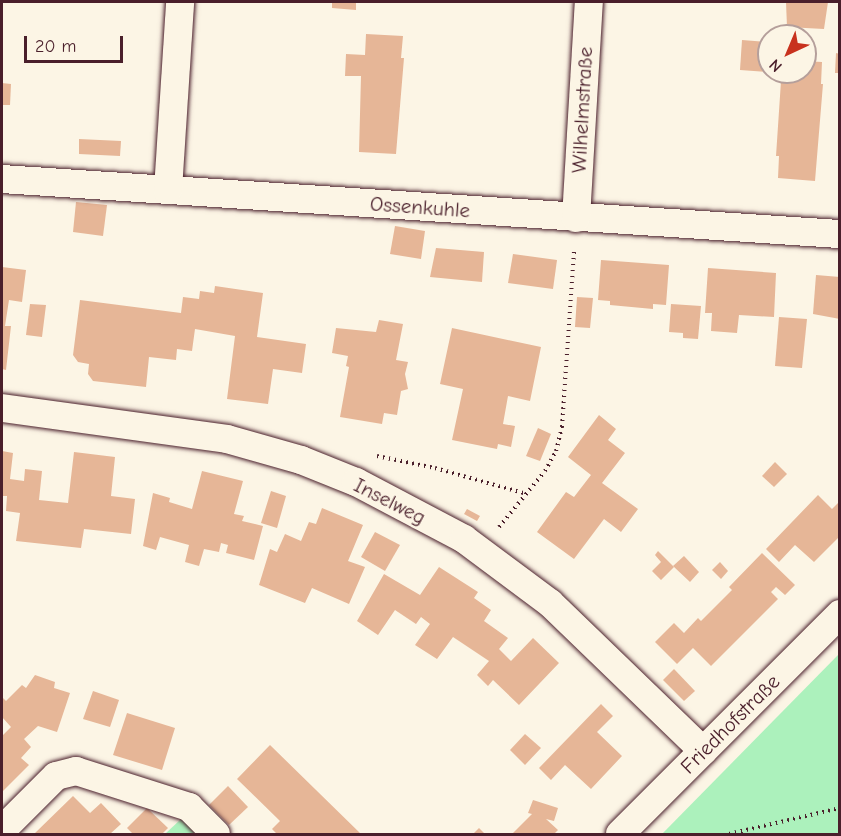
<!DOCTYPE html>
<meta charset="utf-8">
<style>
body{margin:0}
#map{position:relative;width:841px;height:836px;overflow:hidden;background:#fcf5e5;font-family:"Comic Neue",sans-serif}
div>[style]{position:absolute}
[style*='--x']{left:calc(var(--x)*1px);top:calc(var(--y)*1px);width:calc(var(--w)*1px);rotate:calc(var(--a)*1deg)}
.green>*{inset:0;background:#acf1bc}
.building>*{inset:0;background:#e6b697}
.path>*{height:4px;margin-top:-2px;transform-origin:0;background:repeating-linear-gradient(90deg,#4a1f2b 0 1.5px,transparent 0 6px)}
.roads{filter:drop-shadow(0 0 2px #4a1f2b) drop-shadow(0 0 2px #4a1f2b)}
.street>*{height:28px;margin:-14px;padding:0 14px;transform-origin:14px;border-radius:14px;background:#fcf5e5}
span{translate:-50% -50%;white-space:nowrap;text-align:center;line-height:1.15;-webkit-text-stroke:4.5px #fcf5e5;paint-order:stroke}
.street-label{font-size:21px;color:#4a1f2b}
.frame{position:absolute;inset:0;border:3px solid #4a1f2b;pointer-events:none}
.north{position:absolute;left:757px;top:24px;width:60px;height:60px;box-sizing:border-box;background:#fcf5e5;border:2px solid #b59f9b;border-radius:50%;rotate:224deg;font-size:16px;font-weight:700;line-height:24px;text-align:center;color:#4a1f2b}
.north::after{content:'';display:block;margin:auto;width:21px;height:27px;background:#c8321e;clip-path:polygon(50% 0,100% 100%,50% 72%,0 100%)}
.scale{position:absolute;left:24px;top:36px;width:99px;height:27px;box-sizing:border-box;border:3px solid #4a1f2b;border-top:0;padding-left:8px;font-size:18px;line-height:21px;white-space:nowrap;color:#4a1f2b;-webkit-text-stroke:4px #fcf5e5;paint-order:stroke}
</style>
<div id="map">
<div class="green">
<i style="clip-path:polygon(839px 654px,839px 834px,662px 834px)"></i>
<i style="clip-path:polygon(181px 819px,196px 834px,165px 834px)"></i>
</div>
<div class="building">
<i style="clip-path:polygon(332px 2px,356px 2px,356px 10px,332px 8px)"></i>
<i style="clip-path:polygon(786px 2px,828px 2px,824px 29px,787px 27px)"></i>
<i style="clip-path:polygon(366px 34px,403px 36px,401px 58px,404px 58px,396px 154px,359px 152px,361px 76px,345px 76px,346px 54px,365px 55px)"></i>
<i style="clip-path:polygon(742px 40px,769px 42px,766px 72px,740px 70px)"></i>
<i style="clip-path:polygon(836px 53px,840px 54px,840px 73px,835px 73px)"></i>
<i style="clip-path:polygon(805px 61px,822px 62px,821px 84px,823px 84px,815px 181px,778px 178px,779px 156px,776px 156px,781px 81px,783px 81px,784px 72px,805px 72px)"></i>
<i style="clip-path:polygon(2px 83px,11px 84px,10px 105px,2px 105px)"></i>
<i style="clip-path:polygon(79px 139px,121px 141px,120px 156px,79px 154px)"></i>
<i style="clip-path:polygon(76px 202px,107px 205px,103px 236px,73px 232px)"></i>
<i style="clip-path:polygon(395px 226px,425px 231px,421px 259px,390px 254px)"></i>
<i style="clip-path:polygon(436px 248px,484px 252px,482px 282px,430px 277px)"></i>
<i style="clip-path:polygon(513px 254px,557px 260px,553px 289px,508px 283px)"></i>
<i style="clip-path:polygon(601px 260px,669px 265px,666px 305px,653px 304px,653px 309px,610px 305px,610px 301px,598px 300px)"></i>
<i style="clip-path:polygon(2px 267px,26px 270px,22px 302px,9px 300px,5px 326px,11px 326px,6px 370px,2px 369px)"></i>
<i style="clip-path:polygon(708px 268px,776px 273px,774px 317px,739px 315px,737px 333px,711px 331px,712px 313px,705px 313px)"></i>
<i style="clip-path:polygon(816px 275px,840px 277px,840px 319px,813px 314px)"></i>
<i style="clip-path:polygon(215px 286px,263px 293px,257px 337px,306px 344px,302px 373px,273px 369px,268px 404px,227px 399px,235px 336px,195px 329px,192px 351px,177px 349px,176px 360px,149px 357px,146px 387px,93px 381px,88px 374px,89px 364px,78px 362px,73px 355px,80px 300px,181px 313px,183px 297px,199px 299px,200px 291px,214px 293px)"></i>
<i style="clip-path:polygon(577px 297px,593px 298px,590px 328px,575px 327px)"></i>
<i style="clip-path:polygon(30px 304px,46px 305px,42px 337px,26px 335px)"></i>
<i style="clip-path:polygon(671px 304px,701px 306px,698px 339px,683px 338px,683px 333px,669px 332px)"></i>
<i style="clip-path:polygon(779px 317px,807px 319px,802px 368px,775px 366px)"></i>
<i style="clip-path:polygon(379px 320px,403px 324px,396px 360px,408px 362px,405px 374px,408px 389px,401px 391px,397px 415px,384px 413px,382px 424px,340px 417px,349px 367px,346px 366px,348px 356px,332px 353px,336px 328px,376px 332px)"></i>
<i style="clip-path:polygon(452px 328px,541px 347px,530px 401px,508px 396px,503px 424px,515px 426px,511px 447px,498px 444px,497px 449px,452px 440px,463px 389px,440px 384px)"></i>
<i style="clip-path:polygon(599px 415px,616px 429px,608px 440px,625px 453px,602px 483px,638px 509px,621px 532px,604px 519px,574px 559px,537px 532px,566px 492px,574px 497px,591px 475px,568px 457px)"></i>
<i style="clip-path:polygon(538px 428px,551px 434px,540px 461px,526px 456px)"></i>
<i style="clip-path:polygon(2px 451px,13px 453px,10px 479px,24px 481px,25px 469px,42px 471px,39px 500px,68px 503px,74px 452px,115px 457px,111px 496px,135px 499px,131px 534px,84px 529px,81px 548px,16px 541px,20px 513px,6px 511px,7px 496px,2px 496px)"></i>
<i style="clip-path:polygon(775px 462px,787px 474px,774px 487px,762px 476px)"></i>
<i style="clip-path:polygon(202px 471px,243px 481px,234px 514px,244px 516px,242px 521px,263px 526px,254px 560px,226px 553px,228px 545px,221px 543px,219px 552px,204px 549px,199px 566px,185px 562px,189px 545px,160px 537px,156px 550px,143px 546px,153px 493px,170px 498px,169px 502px,192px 509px)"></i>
<i style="clip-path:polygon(271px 491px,286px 496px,277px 528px,261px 523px)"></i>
<i style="clip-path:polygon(818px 495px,832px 509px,840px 501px,840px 536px,814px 562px,795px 545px,779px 562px,766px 549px)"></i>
<i style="clip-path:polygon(322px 508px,363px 525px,348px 561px,365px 567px,349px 604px,312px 588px,305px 603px,259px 585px,270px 549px,277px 552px,285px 534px,301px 541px,309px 522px,316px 524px)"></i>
<i style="clip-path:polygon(467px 509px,480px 516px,477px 521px,464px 514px)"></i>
<i style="clip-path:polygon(375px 532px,400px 545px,385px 571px,361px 557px)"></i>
<i style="clip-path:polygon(658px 551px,674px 567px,661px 580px,652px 571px,661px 562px,655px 555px)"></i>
<i style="clip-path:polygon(762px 553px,795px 585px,785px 595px,776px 587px,771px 592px,778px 599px,711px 666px,693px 648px,677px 664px,655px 642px,674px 623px,684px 633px,698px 618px,701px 621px,732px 590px,729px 587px)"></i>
<i style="clip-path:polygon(684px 556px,699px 572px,690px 582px,673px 566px)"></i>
<i style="clip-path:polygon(720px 562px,728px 571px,721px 579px,712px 570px)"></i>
<i style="clip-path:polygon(439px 567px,478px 592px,474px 598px,491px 610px,484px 621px,508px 638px,499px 649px,511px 661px,533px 638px,559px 663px,519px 705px,493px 680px,488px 686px,477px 675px,489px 661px,453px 637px,437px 659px,415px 645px,430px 624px,421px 617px,416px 624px,395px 610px,378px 635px,357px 621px,384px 574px,420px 595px)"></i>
<i style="clip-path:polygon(674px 669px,695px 691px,684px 701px,663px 680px)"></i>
<i style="clip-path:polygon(35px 675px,55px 682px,54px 688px,70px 693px,57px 732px,38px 726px,24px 739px,31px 747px,21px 758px,29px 765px,2px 792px,2px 736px,11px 727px,2px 717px,2px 697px,6px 701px,22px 685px,26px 688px)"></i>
<i style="clip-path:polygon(93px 691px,119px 700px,110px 727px,83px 719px)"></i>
<i style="clip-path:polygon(601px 704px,613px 716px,597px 732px,622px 756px,591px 789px,565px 765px,551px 780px,539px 768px)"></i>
<i style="clip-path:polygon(127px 713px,175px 728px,162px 770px,113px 755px)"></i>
<i style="clip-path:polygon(525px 734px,541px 748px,525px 765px,510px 750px)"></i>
<i style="clip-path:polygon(270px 745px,361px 834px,277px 834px,272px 829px,280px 821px,237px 779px)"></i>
<i style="clip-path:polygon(228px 786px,248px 807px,229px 825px,209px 805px)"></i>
<i style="clip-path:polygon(73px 796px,90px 813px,101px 803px,121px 824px,110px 834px,34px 834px)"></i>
<i style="clip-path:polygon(533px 800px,558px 808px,554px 821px,546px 819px,558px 830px,554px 834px,512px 834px,532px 814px,528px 813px)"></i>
<i style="clip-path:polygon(147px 808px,168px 828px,162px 834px,133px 834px,127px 828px)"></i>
<i style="clip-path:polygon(479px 828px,485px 834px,473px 834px)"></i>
</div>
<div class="path">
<i style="--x:377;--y:456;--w:59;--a:11.7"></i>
<i style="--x:435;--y:468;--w:96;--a:15.8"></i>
<i style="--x:499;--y:527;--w:72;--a:-50.6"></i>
<i style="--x:545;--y:471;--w:23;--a:-61"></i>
<i style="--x:556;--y:451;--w:25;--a:-76"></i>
<i style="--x:562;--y:427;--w:178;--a:-86.1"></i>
<i style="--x:729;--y:834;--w:114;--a:-13.2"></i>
</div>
<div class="roads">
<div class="street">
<i style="--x:2;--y:179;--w:840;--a:3.76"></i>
<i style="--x:168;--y:190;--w:188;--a:-86.3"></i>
<i style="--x:576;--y:218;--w:216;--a:-86.6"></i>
<i style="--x:2;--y:408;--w:227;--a:7.8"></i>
<i style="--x:227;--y:439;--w:77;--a:15.8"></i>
<i style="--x:301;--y:460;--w:59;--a:21.8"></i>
<i style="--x:356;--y:482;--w:122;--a:27.8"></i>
<i style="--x:464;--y:539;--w:107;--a:36.7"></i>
<i style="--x:550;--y:603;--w:213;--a:44"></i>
<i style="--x:2;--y:830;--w:76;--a:-45"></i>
<i style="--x:56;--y:776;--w:21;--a:-14"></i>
<i style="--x:76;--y:771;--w:119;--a:17.7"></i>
<i style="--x:189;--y:807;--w:38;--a:45"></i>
<i style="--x:620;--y:834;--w:311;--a:-45"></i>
</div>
</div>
<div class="street-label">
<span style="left:582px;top:110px;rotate:-87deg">Wilhelmstraße</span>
<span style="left:420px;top:207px;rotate:4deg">Ossenkuhle</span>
<span style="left:390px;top:501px;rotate:27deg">Inselweg</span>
<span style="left:730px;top:724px;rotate:-45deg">Friedhofstraße</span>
</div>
<div class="frame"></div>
<div class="north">N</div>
<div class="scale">20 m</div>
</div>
